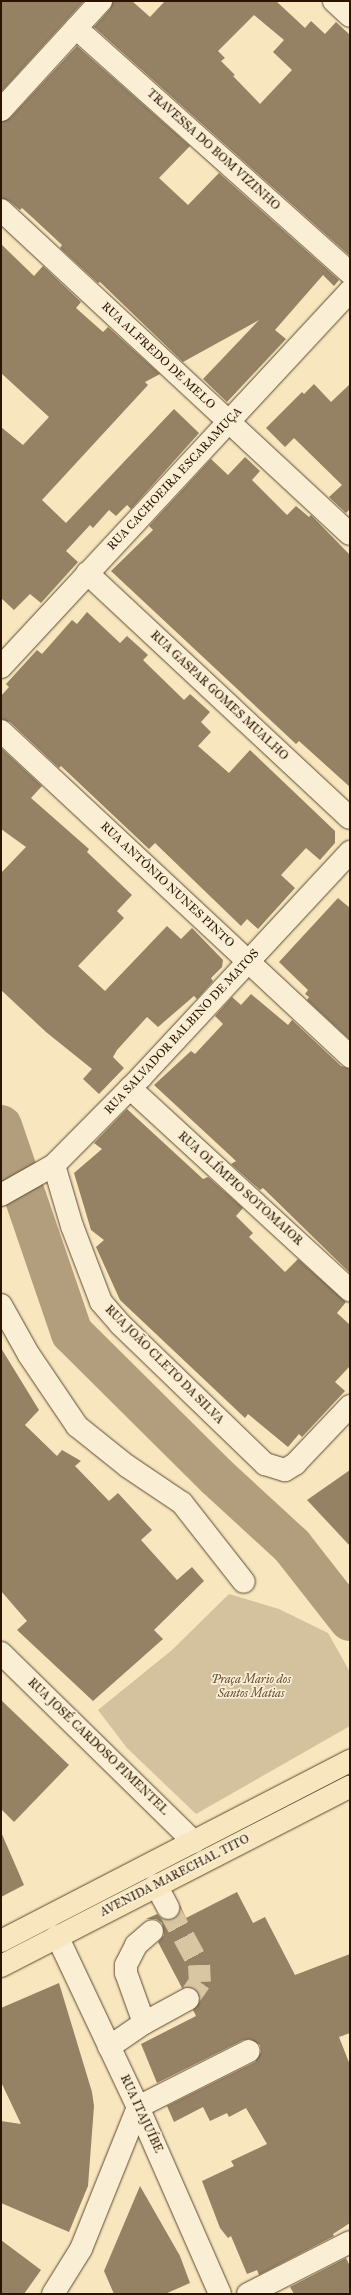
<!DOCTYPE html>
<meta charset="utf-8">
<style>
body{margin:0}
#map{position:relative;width:351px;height:2295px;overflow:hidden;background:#f7e6be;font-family:"IM FELL Great Primer",serif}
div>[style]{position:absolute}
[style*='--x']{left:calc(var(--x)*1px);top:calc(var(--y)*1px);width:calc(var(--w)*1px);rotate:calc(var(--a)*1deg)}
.green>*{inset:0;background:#d4c29e}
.river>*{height:42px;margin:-21px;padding:0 21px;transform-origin:21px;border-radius:21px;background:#b29e7d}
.building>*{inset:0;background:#958163}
.minor-tunnel>*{height:22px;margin-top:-11px;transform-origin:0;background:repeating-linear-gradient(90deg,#d8c6a2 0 22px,transparent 0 33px)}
.roads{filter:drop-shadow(0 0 1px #5e4830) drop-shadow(0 0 1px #5e4830)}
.minor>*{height:22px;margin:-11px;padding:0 11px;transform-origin:11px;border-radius:11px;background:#faefd5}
.major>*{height:22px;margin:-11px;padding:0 11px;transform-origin:11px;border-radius:11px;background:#f7e6be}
span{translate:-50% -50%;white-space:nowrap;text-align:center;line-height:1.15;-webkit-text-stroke:3.5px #faefd5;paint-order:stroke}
.street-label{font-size:12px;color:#2b1300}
.park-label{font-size:12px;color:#665037;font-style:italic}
.frame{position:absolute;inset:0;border:2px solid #2b1300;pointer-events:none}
</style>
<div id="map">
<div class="green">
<i style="clip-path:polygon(229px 1594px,279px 1609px,328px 1633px,350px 1672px,350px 1726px,196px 1814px,127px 1748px,98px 1710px,172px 1650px)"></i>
</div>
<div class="river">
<i style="--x:1;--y:1126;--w:219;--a:71.1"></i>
<i style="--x:72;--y:1333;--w:204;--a:44.8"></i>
<i style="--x:217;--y:1477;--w:102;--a:42.6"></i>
<i style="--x:292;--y:1546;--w:94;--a:51.9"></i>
</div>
<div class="building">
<i style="clip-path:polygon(1px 1px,84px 1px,1px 92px)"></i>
<i style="clip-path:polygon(evenodd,113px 1px,132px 1px,150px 17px,165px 1px,276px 1px,305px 28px,311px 21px,325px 34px,336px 22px,350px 35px,350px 256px,94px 27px,110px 9px,113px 1px,254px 15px,284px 40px,273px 52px,292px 70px,260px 104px,233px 76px,235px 75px,221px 61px,225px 58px,218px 51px,254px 15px)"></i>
<i style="clip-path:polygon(77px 46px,190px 146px,159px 178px,188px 205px,219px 173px,339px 280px,334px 286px,323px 275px,275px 330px,286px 339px,227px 402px,203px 379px,259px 320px,183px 362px,100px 282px,98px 283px,60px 248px,62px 245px,33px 218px,22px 208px,20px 210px,9px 201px,1px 198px,1px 122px,10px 118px)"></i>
<i style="clip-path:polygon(1px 244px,34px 276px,43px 266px,81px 302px,76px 308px,103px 332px,108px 327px,160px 374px,145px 382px,148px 385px,42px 500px,66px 523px,174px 409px,199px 433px,131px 509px,127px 505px,116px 516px,109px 510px,93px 528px,90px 525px,66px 551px,78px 562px,41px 603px,30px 594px,14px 610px,1px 598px,1px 427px,23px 445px,49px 417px,1px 373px)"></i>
<i style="clip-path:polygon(314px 384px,331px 402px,350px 384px,350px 509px,346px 513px,329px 497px,342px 485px,294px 438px,285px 447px,266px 428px,302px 392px,304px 394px)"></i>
<i style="clip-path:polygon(245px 457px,260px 471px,252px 480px,287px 515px,296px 506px,309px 517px,311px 515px,350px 555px,350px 787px,299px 741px,296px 744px,111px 571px,153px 530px,149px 526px,211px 459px,228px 475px)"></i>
<i style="clip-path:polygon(87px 612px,120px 643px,127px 636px,148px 655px,143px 660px,184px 700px,190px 694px,210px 712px,201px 722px,211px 732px,198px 746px,229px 773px,250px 750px,335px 831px,335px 843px,320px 860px,306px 848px,281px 875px,295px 888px,258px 929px,247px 919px,241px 926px,155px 843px,149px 849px,61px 766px,59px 768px,10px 722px,1px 719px,1px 696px,9px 687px,6px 684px,37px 650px,42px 654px,72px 620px,77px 624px)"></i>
<i style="clip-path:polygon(1px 748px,42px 786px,31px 798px,89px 849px,87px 852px,132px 895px,117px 911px,124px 918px,78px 966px,105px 991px,167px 926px,181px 939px,192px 928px,223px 960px,222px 967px,211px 978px,213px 981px,197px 999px,194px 996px,158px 1027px,147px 1017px,117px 1050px,113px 1057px,124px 1068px,99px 1094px,83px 1079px,92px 1069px,46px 1032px,1px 990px,1px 873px,26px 847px,1px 829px)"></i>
<i style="clip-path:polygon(338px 898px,350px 908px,350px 1040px,307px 1000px,309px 997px,305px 994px,308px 990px,279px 962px)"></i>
<i style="clip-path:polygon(251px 994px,288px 1025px,292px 1020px,341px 1066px,350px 1069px,350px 1273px,263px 1188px,260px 1190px,231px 1164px,236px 1161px,154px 1085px,191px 1051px,195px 1054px,223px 1024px,215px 1016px,232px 997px,241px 1005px)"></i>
<i style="clip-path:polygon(127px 1109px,203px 1179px,208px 1177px,243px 1208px,236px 1216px,253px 1233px,249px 1237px,285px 1272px,298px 1259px,346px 1302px,337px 1313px,350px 1325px,350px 1366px,335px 1382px,345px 1391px,302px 1437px,299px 1434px,288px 1447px,248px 1414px,245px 1418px,120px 1300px,96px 1247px,104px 1240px,91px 1230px,74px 1173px,102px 1149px,94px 1143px)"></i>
<i style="clip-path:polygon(1px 1348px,39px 1410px,25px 1425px,57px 1456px,62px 1450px,81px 1461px,75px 1466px,109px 1501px,118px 1493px,152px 1530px,141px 1540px,177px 1580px,192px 1567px,204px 1581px,154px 1630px,163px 1639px,93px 1701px,17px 1630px,27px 1621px,1px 1591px)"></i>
<i style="clip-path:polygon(350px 1470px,350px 1546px,307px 1500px)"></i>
<i style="clip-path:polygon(1px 1700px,69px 1765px,14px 1822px,1px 1809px)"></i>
<i style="clip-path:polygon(1px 1832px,24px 1885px,1px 1897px)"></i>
<i style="clip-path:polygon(237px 1892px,253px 1923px,265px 1917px,295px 1975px,350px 1954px,350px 2033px,339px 2037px,350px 2065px,350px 2223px,333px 2234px,334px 2236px,259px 2275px,257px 2270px,247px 2274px,231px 2236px,228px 2238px,220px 2228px,202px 2181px,234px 2166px,231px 2161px,267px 2144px,246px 2108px,229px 2117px,227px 2113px,210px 2121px,203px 2107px,174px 2122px,167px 2106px,255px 2062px,261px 2052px,260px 2045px,250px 2039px,243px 2040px,157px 2083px,141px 2044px,196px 2016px,193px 2010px,200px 2000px,195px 1989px,182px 1988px,158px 1942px,164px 1935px,162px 1923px,156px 1919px,146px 1919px,157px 1914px,162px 1919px,173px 1919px,179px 1914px,180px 1905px,186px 1918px)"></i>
<i style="clip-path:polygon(59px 1983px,92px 2092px,94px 2106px,88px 2186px,69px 2232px,1px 2203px,1px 2121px,21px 2124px,1px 2082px,1px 2008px)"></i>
<i style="clip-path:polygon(140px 2186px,180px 2256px,190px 2283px,165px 2294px,114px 2294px,104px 2271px)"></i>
<i style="clip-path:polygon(1px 2240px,41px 2270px,24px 2294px,1px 2294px)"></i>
<i style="clip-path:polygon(346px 2258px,350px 2266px,350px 2294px,294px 2294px,290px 2287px)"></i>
</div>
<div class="minor-tunnel">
<i style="--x:168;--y:1908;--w:65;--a:61.5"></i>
<i style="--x:199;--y:1965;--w:17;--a:87"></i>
<i style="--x:200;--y:1982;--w:21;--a:125"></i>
</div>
<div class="roads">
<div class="minor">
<i style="--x:334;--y:1;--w:22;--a:43"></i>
<i style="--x:76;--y:28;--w:368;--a:41.8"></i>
<i style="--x:1;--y:110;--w:148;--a:-47.5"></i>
<i style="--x:1;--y:210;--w:476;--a:42.9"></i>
<i style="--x:87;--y:573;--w:359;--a:43"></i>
<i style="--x:1;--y:667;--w:513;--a:-47.13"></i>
<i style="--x:1;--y:731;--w:478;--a:43"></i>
<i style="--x:130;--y:1088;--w:299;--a:42.6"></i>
<i style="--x:54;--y:1165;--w:64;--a:73.6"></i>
<i style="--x:72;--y:1226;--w:81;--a:69.1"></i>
<i style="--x:101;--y:1302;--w:29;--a:49"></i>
<i style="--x:120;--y:1324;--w:202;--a:44"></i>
<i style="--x:265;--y:1464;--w:21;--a:17"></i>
<i style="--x:285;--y:1470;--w:12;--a:-31"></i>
<i style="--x:295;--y:1464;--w:80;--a:-46.5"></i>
<i style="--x:1;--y:1195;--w:61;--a:-29.5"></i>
<i style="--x:54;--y:1165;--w:125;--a:-45.3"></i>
<i style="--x:142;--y:1076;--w:306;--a:-47.1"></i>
<i style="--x:1;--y:1305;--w:57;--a:60.8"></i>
<i style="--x:29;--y:1355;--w:86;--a:55.9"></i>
<i style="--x:77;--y:1426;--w:64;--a:38.7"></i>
<i style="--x:127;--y:1466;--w:66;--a:33.9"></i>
<i style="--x:182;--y:1503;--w:100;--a:51.9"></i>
<i style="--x:1;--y:1653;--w:270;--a:44.4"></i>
<i style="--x:156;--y:1885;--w:26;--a:62"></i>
<i style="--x:57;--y:1936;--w:189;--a:64.7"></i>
<i style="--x:138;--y:2107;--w:204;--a:66.3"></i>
<i style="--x:144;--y:2023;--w:50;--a:-28.6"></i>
<i style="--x:109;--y:2047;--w:42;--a:-34.4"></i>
<i style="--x:144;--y:2023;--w:53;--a:-109.8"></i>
<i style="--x:126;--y:1973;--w:8;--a:-90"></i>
<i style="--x:126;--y:1965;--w:22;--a:-63"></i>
<i style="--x:136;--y:1945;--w:21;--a:-41"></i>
<i style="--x:138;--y:2107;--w:124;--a:-26.8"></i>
<i style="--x:53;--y:2294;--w:53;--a:-58.1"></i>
<i style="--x:81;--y:2249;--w:153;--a:-68.1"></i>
<i style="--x:248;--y:2294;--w:114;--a:-27"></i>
</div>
<div class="major">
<i style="--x:1;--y:1941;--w:393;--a:-27.3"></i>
<i style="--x:1;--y:1966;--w:392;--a:-27.2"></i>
</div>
</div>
<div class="street-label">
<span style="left:213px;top:150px;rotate:42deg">TRAVESSA DO BOM VIZINHO</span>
<span style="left:158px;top:356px;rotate:43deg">RUA ALFREDO DE MELO</span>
<span style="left:175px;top:479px;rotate:-47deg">RUA CACHOEIRA ESCARAMUÇA</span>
<span style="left:219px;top:696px;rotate:43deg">RUA GASPAR GOMES MUALHO</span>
<span style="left:167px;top:885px;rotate:43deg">RUA ANTÔNIO NUNES PINTO</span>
<span style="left:182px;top:1032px;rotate:-47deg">RUA SALVADOR BALBINO DE MATOS</span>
<span style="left:240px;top:1189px;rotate:42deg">RUA OLÍMPIO SOTOMAIOR</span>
<span style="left:164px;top:1365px;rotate:45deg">RUA JOÃO CLETO DA SILVA</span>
<span style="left:98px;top:1747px;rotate:44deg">RUA JOSÉ CARDOSO PIMENTEL</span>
<span style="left:175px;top:1876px;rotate:-27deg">AVENIDA MARECHAL TITO</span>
<span style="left:141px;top:2114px;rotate:65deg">RUA ITAJUÍBE</span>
</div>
<div class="park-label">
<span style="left:251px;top:1687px">Praça Mario dos<br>Santos Matias</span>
</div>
<div class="frame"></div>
</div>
